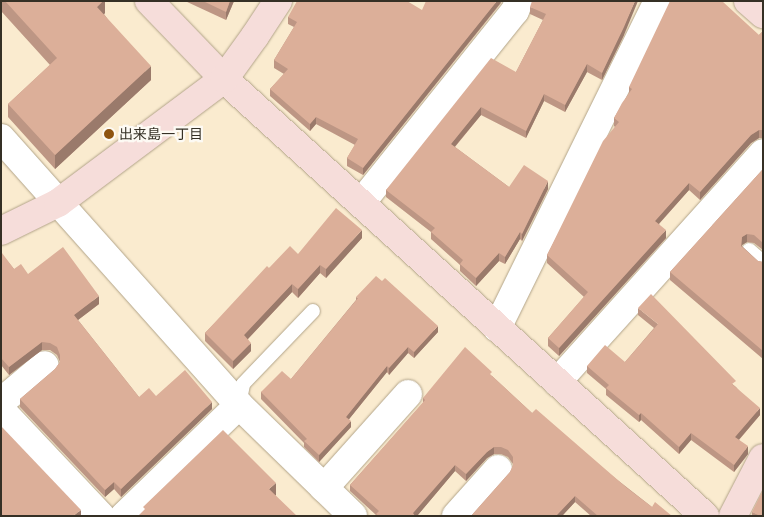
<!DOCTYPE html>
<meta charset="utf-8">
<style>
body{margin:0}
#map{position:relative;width:764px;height:517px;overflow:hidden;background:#faebcf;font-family:Barlow,"Noto Sans JP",sans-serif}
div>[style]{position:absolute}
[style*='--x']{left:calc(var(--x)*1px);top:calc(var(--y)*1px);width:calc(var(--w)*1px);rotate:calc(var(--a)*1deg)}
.roads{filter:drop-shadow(0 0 1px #b2a489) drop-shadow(0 0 1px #b2a489)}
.lane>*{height:14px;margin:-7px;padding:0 7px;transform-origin:7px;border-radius:7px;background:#fff}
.street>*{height:28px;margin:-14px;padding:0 14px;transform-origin:14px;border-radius:14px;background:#fff}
.secondary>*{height:28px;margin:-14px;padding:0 14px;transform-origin:14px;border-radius:14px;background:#f6ddda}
.wall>*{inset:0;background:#bd9684}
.shaded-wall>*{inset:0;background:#9a7a6b}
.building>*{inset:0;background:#dcaf99}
.dots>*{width:14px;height:14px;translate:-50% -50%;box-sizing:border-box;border:2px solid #fdfaf4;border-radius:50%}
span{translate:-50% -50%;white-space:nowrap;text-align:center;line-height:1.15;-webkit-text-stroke:4.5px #fdfaf4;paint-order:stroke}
.poi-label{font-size:14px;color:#353025}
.left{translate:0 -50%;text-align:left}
.frame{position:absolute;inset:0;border:2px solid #353025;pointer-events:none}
</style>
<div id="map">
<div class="roads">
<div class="lane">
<i style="--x:749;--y:250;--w:18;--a:41"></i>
<i style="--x:239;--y:405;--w:21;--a:-79"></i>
<i style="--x:243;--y:384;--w:101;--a:-46.2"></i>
</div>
<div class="street">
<i style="--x:1;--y:138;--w:358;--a:48.3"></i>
<i style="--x:239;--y:405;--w:159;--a:44.2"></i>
<i style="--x:361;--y:203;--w:246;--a:-51.3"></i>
<i style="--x:515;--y:11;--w:11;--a:-68"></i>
<i style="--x:497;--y:328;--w:364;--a:-63.8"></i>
<i style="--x:557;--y:382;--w:308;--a:-48"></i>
<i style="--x:1;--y:402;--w:57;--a:-40.1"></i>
<i style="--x:1;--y:410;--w:146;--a:46.7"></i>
<i style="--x:324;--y:488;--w:126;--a:-48.2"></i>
<i style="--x:124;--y:516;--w:160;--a:-44"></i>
<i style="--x:456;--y:516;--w:63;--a:-48.2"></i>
</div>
<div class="secondary">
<i style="--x:149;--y:1;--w:108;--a:46.1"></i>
<i style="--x:224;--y:79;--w:650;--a:42.26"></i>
<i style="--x:748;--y:1;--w:20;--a:41"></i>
<i style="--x:1;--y:231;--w:64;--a:-26.2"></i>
<i style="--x:58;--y:203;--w:207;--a:-36.8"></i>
<i style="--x:224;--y:79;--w:53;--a:-54.2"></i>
<i style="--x:255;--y:36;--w:42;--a:-56.7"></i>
<i style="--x:733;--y:516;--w:65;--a:-62.7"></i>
</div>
</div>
<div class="wall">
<i style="clip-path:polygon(1px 1px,105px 1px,105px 13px,104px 14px,151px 80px,55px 169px,8px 117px,8px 104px,50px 65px,1px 11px)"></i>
<i style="clip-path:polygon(185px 1px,234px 1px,226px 20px)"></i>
<i style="clip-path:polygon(501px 3px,363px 175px,347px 166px,347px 158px,355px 145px,316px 124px,310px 131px,270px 96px,270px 89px,284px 74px,274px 68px,274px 60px,294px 27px,288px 24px,288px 17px,422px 10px)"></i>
<i style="clip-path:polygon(530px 7px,624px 35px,602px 80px,587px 72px,565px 112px,544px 101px,526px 138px,481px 115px,455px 147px,509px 187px,548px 189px,522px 241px,520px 239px,505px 264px,499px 261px,476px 286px,460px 271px,460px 265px,431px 239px,431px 232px,386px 197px,386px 190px,516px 72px,543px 20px,530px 14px)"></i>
<i style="clip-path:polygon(763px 31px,763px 138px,759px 138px,751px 143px,700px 200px,689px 190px,659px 224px,666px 238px,559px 356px,548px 346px,548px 338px,584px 297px,547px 263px,547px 255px,615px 127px,614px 126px,614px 118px,629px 93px,629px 87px,759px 35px)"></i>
<i style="clip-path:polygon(763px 169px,763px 250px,754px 243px,747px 242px,742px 245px,742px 246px,758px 261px,763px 262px,763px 359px,670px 280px,670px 272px)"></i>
<i style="clip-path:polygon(362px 238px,326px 278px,320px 273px,298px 298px,292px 292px,248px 339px,251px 351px,233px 369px,205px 341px,205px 333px,269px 268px)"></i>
<i style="clip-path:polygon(1px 253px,14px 269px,99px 304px,78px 320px,139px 397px,156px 396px,212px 409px,121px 497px,114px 489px,105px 497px,20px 407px,20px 399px,55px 369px,60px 362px,57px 355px,50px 350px,42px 350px,9px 375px,1px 365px)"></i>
<i style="clip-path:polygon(356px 297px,438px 332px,414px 358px,408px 353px,389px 375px,387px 372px,349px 419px,351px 427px,319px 462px,304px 447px,304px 443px,261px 399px,261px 392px,291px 379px,356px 300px)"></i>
<i style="clip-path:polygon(638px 308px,736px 387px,760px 415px,739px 440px,748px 454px,734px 472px,691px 440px,679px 454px,641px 420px,639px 422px,606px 395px,606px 389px,587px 373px,587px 366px,625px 362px,654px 328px,638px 315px)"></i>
<i style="clip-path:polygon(492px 376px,532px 413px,652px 507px,672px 516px,591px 516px,575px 502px,562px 516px,471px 516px,510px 472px,513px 466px,513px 464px,508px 457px,501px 454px,494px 454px,487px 458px,466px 481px,455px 471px,417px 516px,376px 516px,376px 515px,350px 491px,350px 485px,423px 403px,423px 398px)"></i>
<i style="clip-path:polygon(752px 512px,763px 516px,752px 516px)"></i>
</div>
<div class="shaded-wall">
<i style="clip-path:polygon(103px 1px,105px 1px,105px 13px,97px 21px,97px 7px)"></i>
<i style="clip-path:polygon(230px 1px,234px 1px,226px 20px,226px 12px)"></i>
<i style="clip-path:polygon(497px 1px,502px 1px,363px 175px,363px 168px)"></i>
<i style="clip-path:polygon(635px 1px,638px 1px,624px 35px,602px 80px,602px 73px)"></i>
<i style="clip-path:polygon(587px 64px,587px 72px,565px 112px,565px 105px)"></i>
<i style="clip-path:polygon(151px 66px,151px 80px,55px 169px,55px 155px)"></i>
<i style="clip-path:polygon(544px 94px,544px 101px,526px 138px,526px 131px)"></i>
<i style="clip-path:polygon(481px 107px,481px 115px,451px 151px,451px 144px)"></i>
<i style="clip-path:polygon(316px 117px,316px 124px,310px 131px,310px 124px)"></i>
<i style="clip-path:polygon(759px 130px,759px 138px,751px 143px,700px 200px,700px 192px,751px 135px)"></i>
<i style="clip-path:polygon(548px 181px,548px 189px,522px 241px,522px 234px)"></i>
<i style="clip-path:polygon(689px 183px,689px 190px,655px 228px,655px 221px)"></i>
<i style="clip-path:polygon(362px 230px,362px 238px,326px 278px,326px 269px)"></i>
<i style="clip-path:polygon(666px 230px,666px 238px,559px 356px,559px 348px)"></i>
<i style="clip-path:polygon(520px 232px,520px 239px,505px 264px,505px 257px)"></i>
<i style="clip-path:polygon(747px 234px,747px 242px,742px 245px,741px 253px,742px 237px)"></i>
<i style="clip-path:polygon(499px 253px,499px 261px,476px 286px,476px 278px)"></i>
<i style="clip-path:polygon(320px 265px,320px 273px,298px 298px,298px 289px)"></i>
<i style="clip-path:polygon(292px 284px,292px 292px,244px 343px,244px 335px)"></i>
<i style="clip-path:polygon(99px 296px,99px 304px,74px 323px,74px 315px)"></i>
<i style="clip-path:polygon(438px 326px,438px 332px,414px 358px,414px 352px)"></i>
<i style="clip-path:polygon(42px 342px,42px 350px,9px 375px,9px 367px)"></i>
<i style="clip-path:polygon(251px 343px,251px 351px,233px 369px,233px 361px)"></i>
<i style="clip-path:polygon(408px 347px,408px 353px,389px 375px,389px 368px)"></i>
<i style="clip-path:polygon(387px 366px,387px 372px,346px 423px,346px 417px)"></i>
<i style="clip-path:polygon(212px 402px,212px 409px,121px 497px,121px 489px)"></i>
<i style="clip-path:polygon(760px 408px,760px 415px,735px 444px,735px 437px)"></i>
<i style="clip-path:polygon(641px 413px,641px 420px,639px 422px,639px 415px)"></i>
<i style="clip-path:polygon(351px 421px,351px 427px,319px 462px,319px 455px)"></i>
<i style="clip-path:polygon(691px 433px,691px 440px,679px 454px,679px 447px)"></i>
<i style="clip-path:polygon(748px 446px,748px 454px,734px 472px,734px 465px)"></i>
<i style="clip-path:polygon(494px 447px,494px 454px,487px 458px,466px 481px,466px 474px,487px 452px)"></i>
<i style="clip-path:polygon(455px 465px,455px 471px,417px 516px,413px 516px,413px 513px)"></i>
<i style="clip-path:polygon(114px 482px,114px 489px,105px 497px,105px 490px)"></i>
<i style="clip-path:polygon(276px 483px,276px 495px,269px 502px,269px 489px)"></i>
<i style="clip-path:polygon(575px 496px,575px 502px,562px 516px,556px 516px)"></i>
<i style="clip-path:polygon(81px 510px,81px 516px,73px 516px)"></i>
</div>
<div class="building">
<i style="clip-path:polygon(5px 1px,103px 1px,97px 7px,151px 66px,55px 155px,8px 104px,57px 58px)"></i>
<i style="clip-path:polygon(203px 1px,230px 1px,226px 12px)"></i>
<i style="clip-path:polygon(297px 1px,407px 1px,422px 10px,426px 1px,497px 1px,363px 168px,347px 158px,358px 139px,316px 117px,310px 124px,270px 89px,288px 69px,274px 60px,297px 22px,288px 17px)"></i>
<i style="clip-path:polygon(532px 1px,635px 1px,624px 27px,602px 73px,587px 64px,565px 105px,544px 94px,526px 131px,481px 107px,451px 144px,509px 187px,524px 165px,548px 181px,522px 234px,520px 232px,505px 257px,499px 253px,476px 278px,460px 264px,463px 260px,431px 232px,435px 228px,386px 190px,491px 58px,516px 72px,546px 14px,530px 7px)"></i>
<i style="clip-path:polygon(670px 1px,722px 1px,759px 35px,763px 31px,763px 130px,759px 130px,751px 135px,700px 192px,689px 183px,655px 221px,666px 230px,559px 348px,548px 338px,588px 292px,547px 255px,603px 141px,619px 122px,614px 118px,622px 103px,632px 89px,629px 87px)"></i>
<i style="clip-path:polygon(763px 169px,763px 243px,754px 235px,747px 234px,742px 237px,741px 246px,758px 261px,763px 262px,763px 351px,670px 272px)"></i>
<i style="clip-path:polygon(336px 208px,362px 230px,326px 269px,320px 265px,298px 289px,292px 284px,244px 335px,251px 343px,233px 361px,205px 333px,267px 266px,269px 268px,290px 246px,298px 254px)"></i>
<i style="clip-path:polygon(63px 247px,99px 296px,74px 315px,139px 397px,149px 388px,156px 396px,185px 370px,212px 402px,121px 489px,114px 482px,105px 490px,20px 399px,55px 369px,60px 362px,60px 355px,57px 347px,50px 343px,42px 342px,9px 367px,1px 358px,1px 253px,2px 253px,14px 269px,21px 264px,28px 274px)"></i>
<i style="clip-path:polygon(376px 276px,382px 281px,385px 278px,438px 326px,414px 352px,408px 347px,389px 368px,387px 366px,346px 417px,351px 421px,319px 455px,304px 441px,307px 439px,261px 392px,282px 371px,291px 379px,358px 298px,356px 297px)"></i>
<i style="clip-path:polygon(651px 294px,736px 381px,732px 384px,760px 408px,735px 437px,748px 446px,734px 465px,691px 433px,679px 447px,641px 413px,639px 415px,606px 388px,609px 385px,587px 366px,605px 345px,625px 362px,658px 324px,638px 308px)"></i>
<i style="clip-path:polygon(465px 347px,492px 372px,490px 374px,532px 413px,536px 409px,627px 488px,652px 507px,655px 502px,672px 516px,598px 516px,575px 496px,556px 516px,551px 515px,551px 516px,471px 516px,510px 472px,513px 465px,513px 457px,508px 450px,501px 447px,494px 447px,487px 452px,466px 474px,455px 465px,413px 513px,415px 516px,378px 516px,376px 514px,379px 511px,350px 485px,425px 400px,423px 398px)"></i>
<i style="clip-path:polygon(1px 426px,81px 510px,73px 516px,1px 516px)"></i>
<i style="clip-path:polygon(223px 430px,276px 483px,269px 489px,297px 516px,138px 516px,145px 509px,143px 507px)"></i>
<i style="clip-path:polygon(763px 490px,763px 516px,760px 516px,752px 512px)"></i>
</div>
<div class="dots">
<i style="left:109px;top:134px;background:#8e5410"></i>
</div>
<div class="poi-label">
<span class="left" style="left:119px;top:134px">出来島一丁目</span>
</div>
<div class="frame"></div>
</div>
